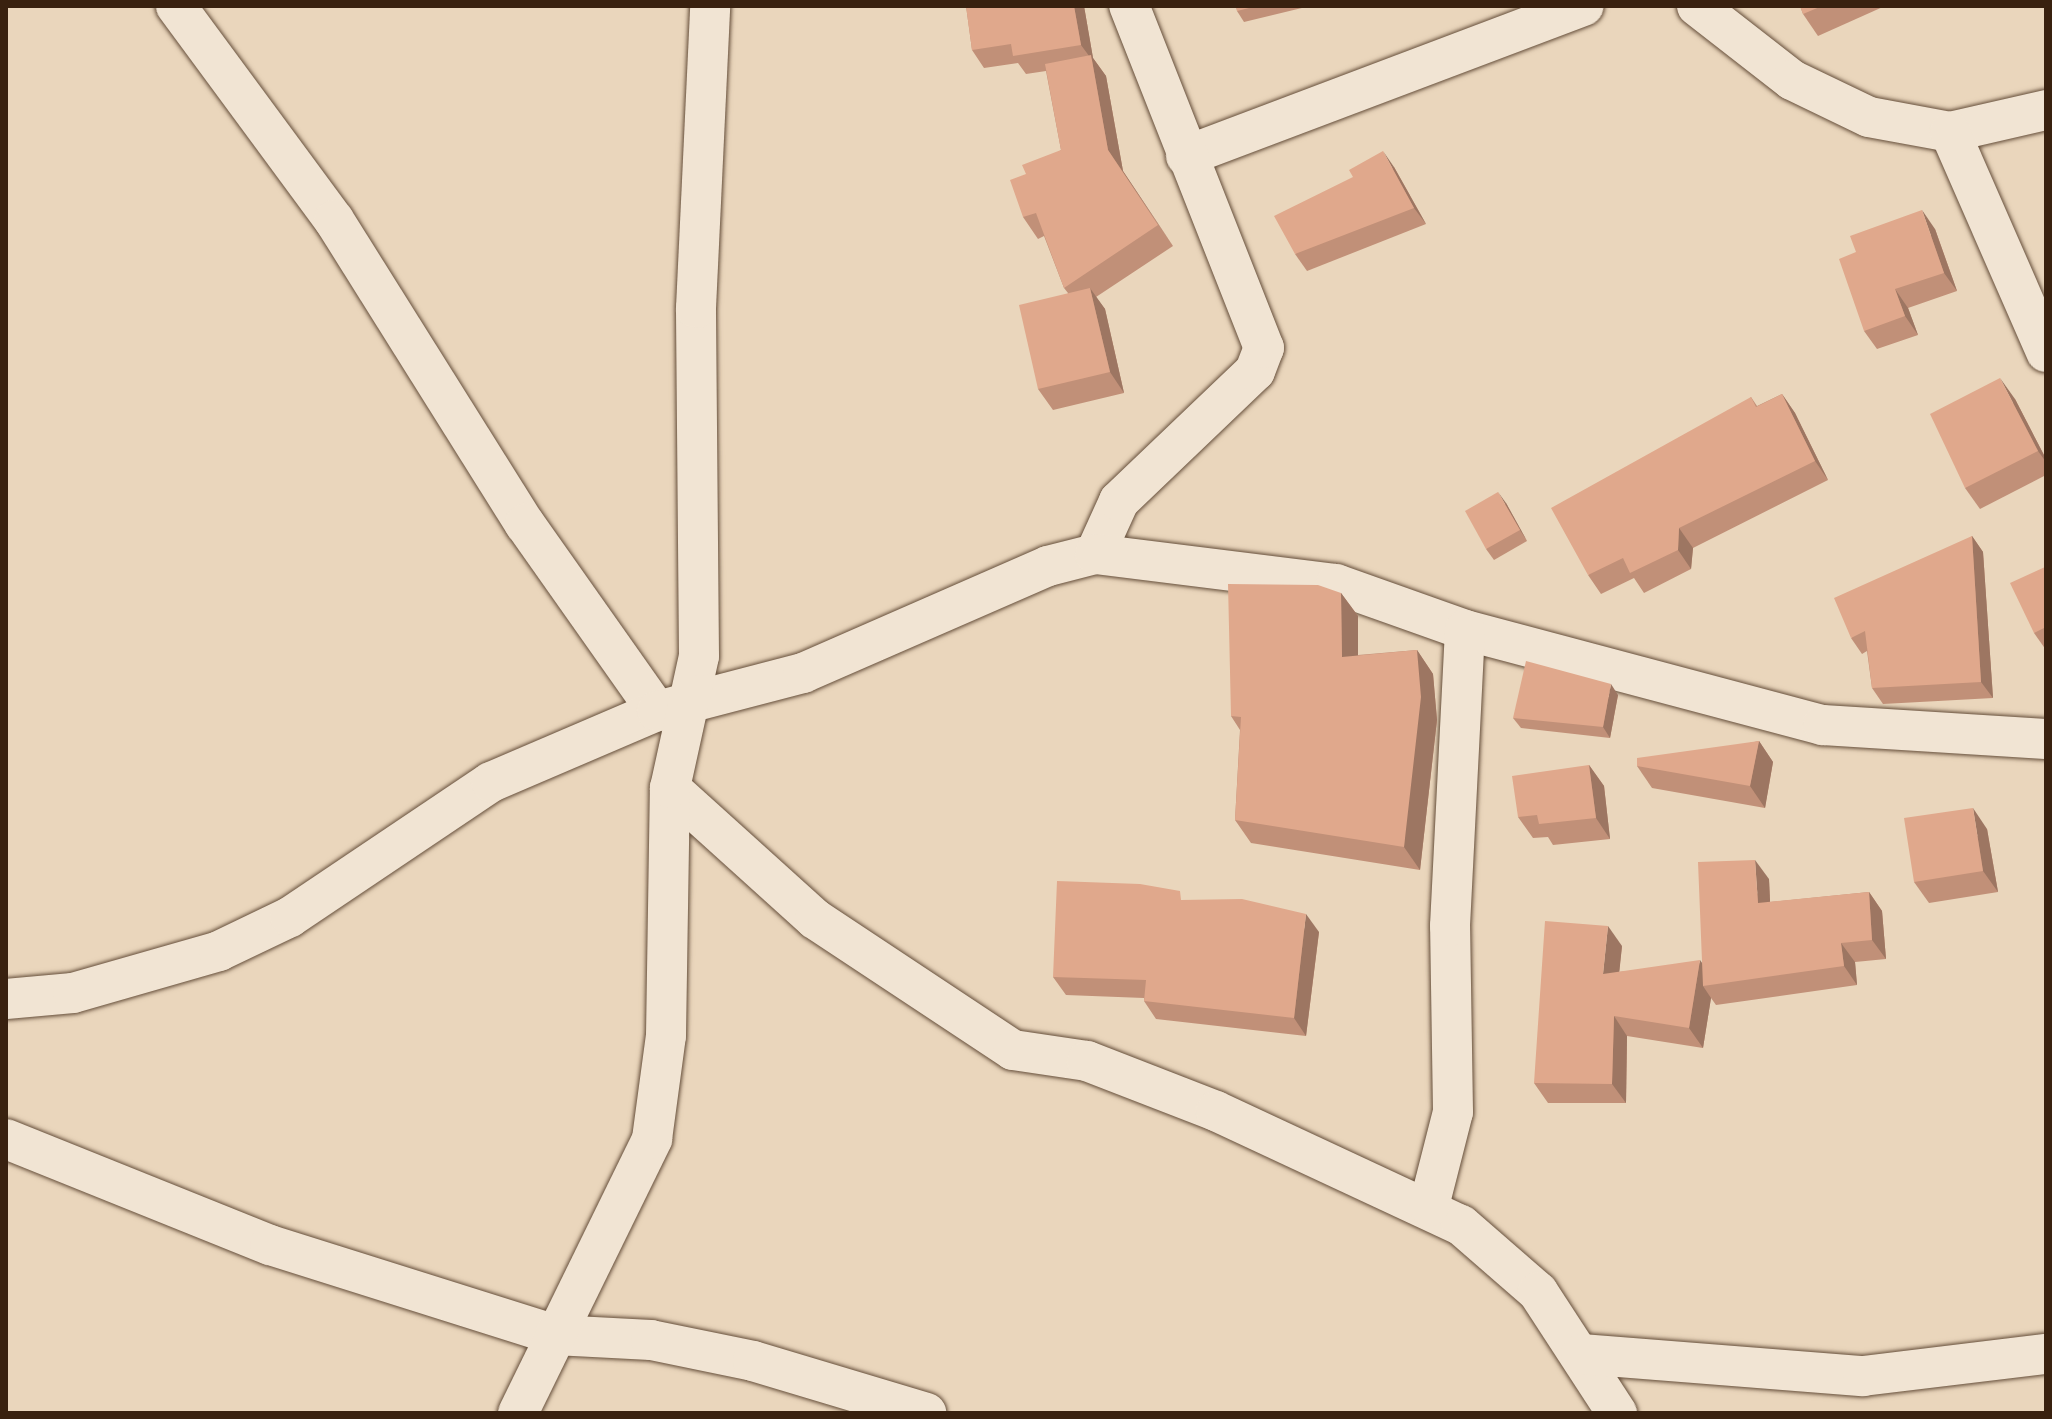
<!DOCTYPE html>
<style>
body{margin:0}
#map{position:relative;width:2052px;height:1419px;overflow:hidden;background:#ead6bc;font-family:"Old Standard TT",serif}
div>[style]{position:absolute}
[style*='--x']{left:calc(var(--x)*1px);top:calc(var(--y)*1px);width:calc(var(--w)*1px);rotate:calc(var(--a)*1deg)}
.roads{filter:drop-shadow(0 0 2px #654e3a) drop-shadow(0 0 2px #654e3a)}
.street>*{height:40px;margin:-20px;padding:0 20px;transform-origin:20px;border-radius:20px;background:#f1e4d3}
.wall>*{inset:0;background:#c19078}
.shaded-wall>*{inset:0;background:#9d7662}
.building>*{inset:0;background:#e0a88c}
span{translate:-50% -50%;white-space:nowrap;text-align:center;line-height:1.15;-webkit-text-stroke:8px #f1e4d3;paint-order:stroke}
.frame{position:absolute;inset:0;border:8px solid #39210f;pointer-events:none}
</style>
<div id="map">
<div class="roads">
<div class="street">
<i style="--x:176;--y:6;--w:266;--a:53.6"></i>
<i style="--x:334;--y:220;--w:359;--a:57.9"></i>
<i style="--x:525;--y:524;--w:229;--a:54.8"></i>
<i style="--x:1697;--y:6;--w:120;--a:37.9"></i>
<i style="--x:1792;--y:80;--w:85;--a:25.7"></i>
<i style="--x:1869;--y:117;--w:82;--a:10.5"></i>
<i style="--x:1950;--y:132;--w:98;--a:-12.9"></i>
<i style="--x:1950;--y:132;--w:240;--a:66.4"></i>
<i style="--x:1186;--y:156;--w:425;--a:-20.7"></i>
<i style="--x:1095;--y:554;--w:58;--a:-65.6"></i>
<i style="--x:1119;--y:501;--w:188;--a:-43.7"></i>
<i style="--x:1255;--y:371;--w:25;--a:-69"></i>
<i style="--x:1264;--y:348;--w:368;--a:-111.5"></i>
<i style="--x:670;--y:788;--w:195;--a:42.1"></i>
<i style="--x:815;--y:919;--w:237;--a:33.5"></i>
<i style="--x:1013;--y:1050;--w:75;--a:8.5"></i>
<i style="--x:1087;--y:1061;--w:138;--a:21.2"></i>
<i style="--x:1216;--y:1111;--w:270;--a:25"></i>
<i style="--x:1461;--y:1225;--w:102;--a:41"></i>
<i style="--x:1538;--y:1292;--w:145;--a:56.9"></i>
<i style="--x:6;--y:999;--w:67;--a:-5.1"></i>
<i style="--x:73;--y:993;--w:152;--a:-16"></i>
<i style="--x:219;--y:951;--w:79;--a:-25.6"></i>
<i style="--x:290;--y:917;--w:242;--a:-33.9"></i>
<i style="--x:491;--y:782;--w:181;--a:-23.2"></i>
<i style="--x:657;--y:711;--w:151;--a:-14.6"></i>
<i style="--x:803;--y:673;--w:267;--a:-23.6"></i>
<i style="--x:1048;--y:566;--w:49;--a:-14.3"></i>
<i style="--x:1095;--y:554;--w:243;--a:7.1"></i>
<i style="--x:1336;--y:584;--w:137;--a:19.6"></i>
<i style="--x:1465;--y:630;--w:370;--a:14.9"></i>
<i style="--x:1823;--y:725;--w:223;--a:3.6"></i>
<i style="--x:6;--y:1139;--w:284;--a:21.9"></i>
<i style="--x:270;--y:1245;--w:299;--a:17.5"></i>
<i style="--x:555;--y:1335;--w:96;--a:3"></i>
<i style="--x:651;--y:1340;--w:104;--a:11.6"></i>
<i style="--x:753;--y:1361;--w:181;--a:16.7"></i>
<i style="--x:1429;--y:1206;--w:97;--a:-75.7"></i>
<i style="--x:1453;--y:1112;--w:186;--a:-90.9"></i>
<i style="--x:1450;--y:926;--w:296;--a:-87.1"></i>
<i style="--x:1581;--y:1354;--w:283;--a:4.5"></i>
<i style="--x:1863;--y:1376;--w:184;--a:-6.9"></i>
<i style="--x:518;--y:1413;--w:305;--a:-63.9"></i>
<i style="--x:652;--y:1139;--w:104;--a:-82.3"></i>
<i style="--x:666;--y:1036;--w:248;--a:-89.1"></i>
<i style="--x:670;--y:788;--w:135;--a:-77.6"></i>
<i style="--x:699;--y:656;--w:348;--a:-90.5"></i>
<i style="--x:696;--y:308;--w:302;--a:-87.3"></i>
</div>
</div>
<div class="wall">
<i style="clip-path:polygon(966px 6px,1084px 6px,1093px 58px,1106px 76px,1123px 171px,1173px 246px,1096px 297px,1105px 309px,1124px 393px,1053px 410px,1038px 389px,1068px 293px,1064px 288px,1044px 236px,1038px 239px,1023px 217px,1026px 174px,1061px 150px,1046px 71px,1026px 74px,1018px 63px,984px 68px,972px 50px)"></i>
<i style="clip-path:polygon(1236px 6px,1306px 6px,1306px 7px,1244px 22px,1237px 11px)"></i>
<i style="clip-path:polygon(1800px 6px,1885px 6px,1818px 36px,1803px 14px)"></i>
<i style="clip-path:polygon(1394px 167px,1426px 224px,1307px 271px,1295px 254px)"></i>
<i style="clip-path:polygon(1935px 229px,1957px 291px,1908px 308px,1918px 335px,1877px 349px,1864px 331px)"></i>
<i style="clip-path:polygon(1782px 394px,1795px 413px,1828px 480px,1693px 548px,1691px 569px,1644px 593px,1634px 578px,1601px 594px,1588px 575px,1751px 397px,1757px 406px)"></i>
<i style="clip-path:polygon(2015px 399px,2046px 459px,2046px 475px,1980px 509px,1965px 488px)"></i>
<i style="clip-path:polygon(1506px 503px,1527px 541px,1494px 560px,1486px 549px)"></i>
<i style="clip-path:polygon(1972px 536px,1983px 552px,1993px 698px,1883px 704px,1872px 688px,1867px 651px,1862px 654px,1851px 638px)"></i>
<i style="clip-path:polygon(2046px 569px,2046px 650px,2034px 633px)"></i>
<i style="clip-path:polygon(1341px 593px,1358px 616px,1358px 655px,1417px 650px,1433px 674px,1437px 720px,1420px 870px,1251px 843px,1235px 820px,1240px 730px,1231px 716px)"></i>
<i style="clip-path:polygon(1618px 695px,1610px 738px,1521px 728px,1513px 718px)"></i>
<i style="clip-path:polygon(1759px 741px,1773px 762px,1765px 808px,1652px 788px,1637px 766px)"></i>
<i style="clip-path:polygon(1589px 765px,1604px 786px,1610px 839px,1553px 845px,1548px 837px,1533px 838px,1518px 817px)"></i>
<i style="clip-path:polygon(1987px 829px,1998px 892px,1929px 903px,1914px 882px)"></i>
<i style="clip-path:polygon(1769px 879px,1770px 902px,1869px 892px,1882px 911px,1886px 959px,1855px 962px,1857px 985px,1716px 1005px,1711px 998px,1703px 1048px,1627px 1036px,1626px 1103px,1548px 1103px,1534px 1083px,1622px 946px,1619px 972px,1702px 963px)"></i>
<i style="clip-path:polygon(1187px 900px,1319px 932px,1306px 1036px,1156px 1019px,1144px 1001px,1144px 998px,1066px 995px,1053px 977px)"></i>
</div>
<div class="shaded-wall">
<i style="clip-path:polygon(1074px 6px,1084px 6px,1093px 58px,1106px 76px,1123px 171px,1173px 246px,1108px 150px,1092px 60px,1081px 45px)"></i>
<i style="clip-path:polygon(1383px 151px,1394px 167px,1426px 224px,1414px 208px)"></i>
<i style="clip-path:polygon(1922px 210px,1935px 229px,1957px 291px,1944px 273px)"></i>
<i style="clip-path:polygon(1090px 288px,1105px 309px,1124px 393px,1110px 372px)"></i>
<i style="clip-path:polygon(1895px 289px,1908px 308px,1918px 335px,1905px 316px)"></i>
<i style="clip-path:polygon(2000px 378px,2015px 399px,2046px 459px,2046px 462px,2038px 451px)"></i>
<i style="clip-path:polygon(1782px 394px,1795px 413px,1828px 480px,1815px 461px)"></i>
<i style="clip-path:polygon(1498px 492px,1506px 503px,1527px 541px,1520px 530px)"></i>
<i style="clip-path:polygon(1679px 528px,1693px 548px,1691px 569px,1678px 550px)"></i>
<i style="clip-path:polygon(1972px 536px,1983px 552px,1993px 698px,1981px 682px)"></i>
<i style="clip-path:polygon(1341px 593px,1358px 616px,1358px 680px,1342px 657px)"></i>
<i style="clip-path:polygon(1417px 650px,1433px 674px,1437px 720px,1420px 870px,1404px 847px)"></i>
<i style="clip-path:polygon(1611px 684px,1618px 695px,1610px 738px,1603px 727px)"></i>
<i style="clip-path:polygon(1759px 741px,1773px 762px,1765px 808px,1750px 786px)"></i>
<i style="clip-path:polygon(1589px 765px,1604px 786px,1610px 839px,1596px 818px)"></i>
<i style="clip-path:polygon(1973px 808px,1987px 829px,1998px 892px,1983px 871px)"></i>
<i style="clip-path:polygon(1755px 860px,1769px 879px,1771px 922px,1758px 903px)"></i>
<i style="clip-path:polygon(1869px 892px,1882px 911px,1886px 959px,1872px 940px)"></i>
<i style="clip-path:polygon(1306px 914px,1319px 932px,1306px 1036px,1294px 1018px)"></i>
<i style="clip-path:polygon(1608px 926px,1622px 946px,1617px 994px,1603px 974px)"></i>
<i style="clip-path:polygon(1841px 943px,1855px 962px,1857px 985px,1844px 966px)"></i>
<i style="clip-path:polygon(1700px 960px,1714px 980px,1703px 986px,1711px 998px,1703px 1048px,1689px 1028px)"></i>
<i style="clip-path:polygon(1614px 1016px,1627px 1036px,1626px 1103px,1612px 1084px)"></i>
</div>
<div class="building">
<i style="clip-path:polygon(966px 6px,1074px 6px,1081px 45px,1013px 56px,1011px 44px,972px 50px)"></i>
<i style="clip-path:polygon(1236px 6px,1257px 6px,1237px 11px)"></i>
<i style="clip-path:polygon(1800px 6px,1822px 6px,1803px 14px)"></i>
<i style="clip-path:polygon(1091px 55px,1108px 150px,1158px 225px,1064px 288px,1036px 213px,1023px 217px,1010px 180px,1026px 174px,1022px 165px,1061px 150px,1045px 64px)"></i>
<i style="clip-path:polygon(1383px 151px,1414px 208px,1295px 254px,1274px 216px,1353px 177px,1349px 170px)"></i>
<i style="clip-path:polygon(1922px 210px,1944px 273px,1895px 289px,1905px 316px,1864px 331px,1839px 259px,1856px 252px,1850px 236px)"></i>
<i style="clip-path:polygon(1090px 288px,1110px 372px,1038px 389px,1019px 305px)"></i>
<i style="clip-path:polygon(2000px 378px,2038px 451px,1965px 488px,1930px 414px)"></i>
<i style="clip-path:polygon(1782px 394px,1815px 461px,1679px 528px,1678px 550px,1630px 573px,1623px 558px,1588px 575px,1551px 508px,1751px 397px,1756px 407px)"></i>
<i style="clip-path:polygon(1498px 492px,1520px 530px,1486px 549px,1465px 511px)"></i>
<i style="clip-path:polygon(1972px 536px,1981px 682px,1872px 688px,1865px 631px,1851px 638px,1834px 598px)"></i>
<i style="clip-path:polygon(2045px 567px,2046px 570px,2046px 627px,2034px 633px,2010px 583px)"></i>
<i style="clip-path:polygon(1228px 584px,1318px 585px,1341px 593px,1342px 657px,1417px 650px,1421px 697px,1404px 847px,1235px 820px,1241px 717px,1231px 716px)"></i>
<i style="clip-path:polygon(1526px 661px,1611px 684px,1603px 727px,1513px 718px)"></i>
<i style="clip-path:polygon(1759px 741px,1750px 786px,1637px 766px,1637px 758px)"></i>
<i style="clip-path:polygon(1589px 765px,1596px 818px,1539px 824px,1537px 815px,1518px 817px,1512px 776px)"></i>
<i style="clip-path:polygon(1973px 808px,1983px 871px,1914px 882px,1904px 818px)"></i>
<i style="clip-path:polygon(1755px 860px,1758px 903px,1869px 892px,1872px 940px,1841px 943px,1844px 966px,1703px 986px,1698px 862px)"></i>
<i style="clip-path:polygon(1057px 881px,1140px 884px,1180px 891px,1181px 900px,1242px 899px,1306px 914px,1294px 1018px,1144px 1001px,1146px 980px,1053px 977px)"></i>
<i style="clip-path:polygon(1545px 921px,1608px 926px,1603px 974px,1700px 960px,1689px 1028px,1614px 1016px,1612px 1084px,1534px 1083px)"></i>
</div>
<div class="frame"></div>
</div>
